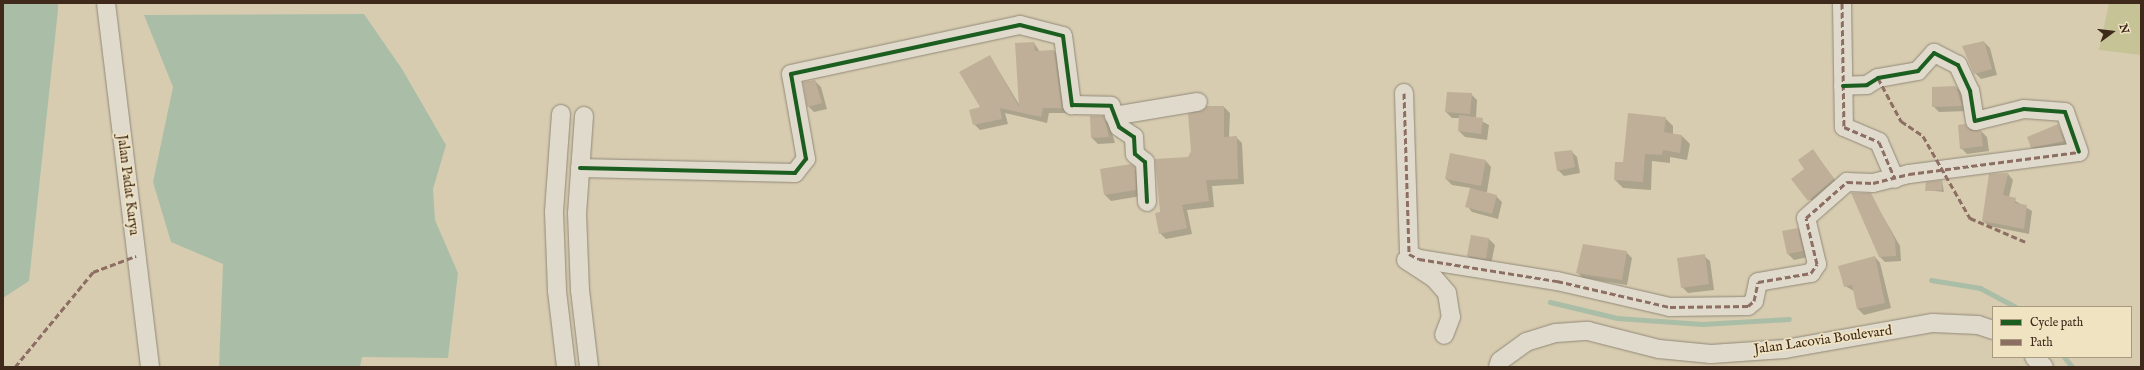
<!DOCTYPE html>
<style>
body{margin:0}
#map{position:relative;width:2144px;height:370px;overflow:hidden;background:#d7ccb0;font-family:"IM FELL English",serif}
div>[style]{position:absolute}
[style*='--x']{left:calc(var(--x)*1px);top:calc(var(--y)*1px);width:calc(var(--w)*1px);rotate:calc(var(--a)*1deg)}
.green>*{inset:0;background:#c6c397}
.water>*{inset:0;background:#aabea7}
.shadow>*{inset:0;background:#0003}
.stream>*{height:5px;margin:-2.5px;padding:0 2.5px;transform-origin:2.5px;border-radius:2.5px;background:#aabea7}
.building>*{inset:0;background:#bfaf99}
.roads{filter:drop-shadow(0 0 1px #928978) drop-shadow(0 0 1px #928978)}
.street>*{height:18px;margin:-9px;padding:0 9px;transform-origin:9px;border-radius:9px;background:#dfdacc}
.quiet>*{height:3px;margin-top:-1.5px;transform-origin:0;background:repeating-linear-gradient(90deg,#8d6e63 0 6px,transparent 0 9px)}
.cycleway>*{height:4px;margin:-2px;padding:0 2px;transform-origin:2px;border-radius:2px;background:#1b5e20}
span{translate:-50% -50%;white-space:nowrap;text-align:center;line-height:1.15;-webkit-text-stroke:3.5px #efe3c2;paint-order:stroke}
.street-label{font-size:14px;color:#3f291b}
.frame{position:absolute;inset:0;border:4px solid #3f291b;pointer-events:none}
.legend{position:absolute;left:1992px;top:306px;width:140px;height:52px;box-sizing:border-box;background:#efe3c2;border:1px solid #a9997f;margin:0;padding:5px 7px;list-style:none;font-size:12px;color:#3f291b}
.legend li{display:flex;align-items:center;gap:8px;height:20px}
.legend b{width:20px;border:1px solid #a9997f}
.north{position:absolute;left:2092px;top:12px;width:40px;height:40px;-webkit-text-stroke:3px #efe3c2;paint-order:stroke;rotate:75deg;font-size:11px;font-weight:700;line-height:16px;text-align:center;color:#3f291b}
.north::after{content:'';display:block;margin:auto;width:14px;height:18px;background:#3f291b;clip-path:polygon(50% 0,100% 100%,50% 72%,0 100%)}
</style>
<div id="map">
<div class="green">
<i style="clip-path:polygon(2109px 3px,2141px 3px,2141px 55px,2099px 50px)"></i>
</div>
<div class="water">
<i style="clip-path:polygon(3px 3px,58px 3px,58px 10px,29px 281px,3px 298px)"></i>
<i style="clip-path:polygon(364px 14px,402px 69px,446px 145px,433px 189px,435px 220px,458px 273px,448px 358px,362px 357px,360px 367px,219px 367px,223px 264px,171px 242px,153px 182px,173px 87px,144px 15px)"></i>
</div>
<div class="shadow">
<i style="clip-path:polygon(1984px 42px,1990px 48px,1997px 75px,1981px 79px,1975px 73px)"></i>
<i style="clip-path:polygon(1034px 43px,1040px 52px,1054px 51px,1060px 57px,1067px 113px,1049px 113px,1047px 123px,1005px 113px,1008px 124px,980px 130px,974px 124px,981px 108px,990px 56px,1020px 106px)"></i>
<i style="clip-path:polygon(815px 81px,821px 87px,827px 109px,814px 112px,808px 106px)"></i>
<i style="clip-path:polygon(1956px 87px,1962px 93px,1967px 111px,1939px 112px,1933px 106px)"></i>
<i style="clip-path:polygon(1471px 94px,1477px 100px,1476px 118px,1489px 125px,1487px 140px,1465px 137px,1459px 131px,1460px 118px,1452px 118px,1446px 112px)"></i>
<i style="clip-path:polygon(1224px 107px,1230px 113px,1229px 137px,1236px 137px,1242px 143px,1244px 184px,1212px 186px,1214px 207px,1187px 210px,1192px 234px,1166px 239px,1160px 233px,1161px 212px,1189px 158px)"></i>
<i style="clip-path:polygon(1103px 117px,1109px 123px,1115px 143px,1098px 144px,1092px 138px)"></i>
<i style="clip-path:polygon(1665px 118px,1673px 126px,1673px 135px,1682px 136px,1690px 144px,1687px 160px,1670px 157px,1670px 163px,1652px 161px,1651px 190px,1623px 188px,1615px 180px,1624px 163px)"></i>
<i style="clip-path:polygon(2058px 125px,2069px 147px,2038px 153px,2032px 147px)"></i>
<i style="clip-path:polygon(1959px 126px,1981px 131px,1987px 137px,1989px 151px,1967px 154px,1961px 148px)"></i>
<i style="clip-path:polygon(1571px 151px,1577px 157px,1580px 173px,1564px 176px,1558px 170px)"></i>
<i style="clip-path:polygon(1813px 151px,1839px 185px,1815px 205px,1793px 179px,1805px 169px)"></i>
<i style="clip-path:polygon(1486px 161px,1491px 167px,1487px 192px,1481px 192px,1496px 196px,1502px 202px,1498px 219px,1472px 212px,1467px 206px,1471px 188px,1452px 185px,1446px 179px)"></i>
<i style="clip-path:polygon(1134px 168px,1140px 174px,1141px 196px,1111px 201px,1105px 195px)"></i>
<i style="clip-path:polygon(2008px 174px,2013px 180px,2009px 197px,2032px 211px,2029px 234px,1989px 226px,1983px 221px)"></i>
<i style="clip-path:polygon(1942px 181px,1944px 192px,1926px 190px,1927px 183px)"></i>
<i style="clip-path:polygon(1870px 194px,1900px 246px,1901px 261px,1885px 262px,1880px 257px)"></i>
<i style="clip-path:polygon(1797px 229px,1803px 235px,1808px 257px,1794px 260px,1788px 254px)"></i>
<i style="clip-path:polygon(1489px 239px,1495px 245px,1491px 264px,1474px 262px,1468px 256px)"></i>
<i style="clip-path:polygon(1626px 252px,1632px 258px,1627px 285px,1583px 278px,1577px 272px)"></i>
<i style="clip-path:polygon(1704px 256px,1710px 261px,1714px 290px,1688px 293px,1682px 287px)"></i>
<i style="clip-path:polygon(1875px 257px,1880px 263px,1891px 308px,1864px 315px,1858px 309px,1854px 291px,1845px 286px)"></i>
</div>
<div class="stream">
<i style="--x:1931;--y:280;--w:50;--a:9.3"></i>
<i style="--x:1980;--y:288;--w:40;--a:28"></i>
<i style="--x:1550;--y:302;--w:69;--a:13.4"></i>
<i style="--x:1617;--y:318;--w:85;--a:4"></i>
<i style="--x:1702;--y:324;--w:87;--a:-3.3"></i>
<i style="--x:2064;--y:357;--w:13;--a:51"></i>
</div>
<div class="building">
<i style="clip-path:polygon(1984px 41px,1992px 69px,1974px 74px,1962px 46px)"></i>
<i style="clip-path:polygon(1034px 42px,1035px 51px,1054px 50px,1062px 108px,1043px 108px,1041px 117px,1000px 108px,1002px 119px,973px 125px,969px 110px,980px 107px,959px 72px,990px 55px,1019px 107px,1015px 43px)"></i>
<i style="clip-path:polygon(815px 80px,822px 103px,807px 107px,803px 82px)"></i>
<i style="clip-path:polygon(1956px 86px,1962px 106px,1932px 107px,1932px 87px)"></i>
<i style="clip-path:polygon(1447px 92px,1472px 93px,1470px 114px,1445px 112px)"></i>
<i style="clip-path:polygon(1207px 106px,1224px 106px,1224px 137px,1237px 136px,1238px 179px,1206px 180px,1209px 201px,1182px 205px,1187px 228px,1159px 234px,1155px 213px,1160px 212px,1155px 159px,1188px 157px,1191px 151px,1188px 114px)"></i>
<i style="clip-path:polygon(1628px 113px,1666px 117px,1664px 132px,1682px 135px,1680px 153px,1663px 150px,1662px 155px,1645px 154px,1643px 182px,1614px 180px,1615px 162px,1623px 162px)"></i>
<i style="clip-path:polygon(1459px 115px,1483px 118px,1481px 134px,1458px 131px)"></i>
<i style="clip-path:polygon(1090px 116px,1104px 116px,1109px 137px,1091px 138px)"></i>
<i style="clip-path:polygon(1965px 124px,1971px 131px,1981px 130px,1983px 146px,1960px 149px,1958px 125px)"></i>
<i style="clip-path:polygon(2058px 124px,2064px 141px,2031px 148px,2027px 137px)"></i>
<i style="clip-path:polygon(1813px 149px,1834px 179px,1808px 201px,1791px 179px,1804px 169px,1798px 160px)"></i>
<i style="clip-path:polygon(1572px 150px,1575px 167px,1557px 171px,1554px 152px)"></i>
<i style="clip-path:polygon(1450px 153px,1486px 160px,1481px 186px,1445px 179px)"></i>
<i style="clip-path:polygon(1131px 164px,1135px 167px,1136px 190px,1104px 195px,1100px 169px)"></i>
<i style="clip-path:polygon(2008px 173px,2003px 195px,2016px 198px,2015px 203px,2027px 205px,2024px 229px,1982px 221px,1989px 174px)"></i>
<i style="clip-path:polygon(1942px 180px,1942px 190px,1925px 191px,1926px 182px)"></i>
<i style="clip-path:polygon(1470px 188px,1497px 195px,1492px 214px,1465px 207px)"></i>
<i style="clip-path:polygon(1851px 193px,1871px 193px,1895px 240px,1896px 256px,1879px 257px)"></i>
<i style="clip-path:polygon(1798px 228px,1803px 251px,1787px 254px,1782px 231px)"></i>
<i style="clip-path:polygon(1471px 235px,1489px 238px,1486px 259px,1467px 256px)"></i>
<i style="clip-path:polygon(1583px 244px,1627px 251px,1622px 280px,1576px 273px)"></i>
<i style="clip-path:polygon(1705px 254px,1709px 284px,1681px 288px,1677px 258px)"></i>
<i style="clip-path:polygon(1875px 256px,1885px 303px,1857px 309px,1852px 285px,1844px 287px,1838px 266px)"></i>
</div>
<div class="roads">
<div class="street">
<i style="--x:106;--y:3;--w:367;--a:83.1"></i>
<i style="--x:1842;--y:3;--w:124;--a:89.1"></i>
<i style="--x:1844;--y:127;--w:38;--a:23"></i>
<i style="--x:1879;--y:142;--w:40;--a:66.6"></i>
<i style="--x:1404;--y:93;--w:161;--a:88.2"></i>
<i style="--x:1409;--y:254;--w:11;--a:27"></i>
<i style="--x:1419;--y:259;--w:140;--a:9.1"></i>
<i style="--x:1557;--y:281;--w:116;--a:13"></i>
<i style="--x:1670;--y:307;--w:78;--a:-0.7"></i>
<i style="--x:1748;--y:306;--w:8;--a:-40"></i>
<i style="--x:1754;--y:301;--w:19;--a:-78"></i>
<i style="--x:1758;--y:282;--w:54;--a:-9.6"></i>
<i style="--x:1811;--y:273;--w:11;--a:-56"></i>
<i style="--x:1817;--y:264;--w:47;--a:-103.4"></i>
<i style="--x:1806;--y:218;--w:55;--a:-41.3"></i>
<i style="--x:1847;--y:182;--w:26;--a:2"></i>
<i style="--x:1873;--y:183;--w:37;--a:-14"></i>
<i style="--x:1909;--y:174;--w:171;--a:-7.4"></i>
<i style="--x:2079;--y:152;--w:42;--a:-109.3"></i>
<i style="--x:2065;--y:112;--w:41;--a:-175.8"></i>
<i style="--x:2024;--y:109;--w:50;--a:166.2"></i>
<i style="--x:1975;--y:121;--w:30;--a:-99"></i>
<i style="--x:1970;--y:91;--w:29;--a:-115"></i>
<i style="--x:1958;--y:65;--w:27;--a:-153"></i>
<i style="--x:1934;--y:53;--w:24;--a:132"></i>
<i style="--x:1918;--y:71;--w:41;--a:170.1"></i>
<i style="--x:1878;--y:78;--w:13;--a:148"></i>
<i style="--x:1867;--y:85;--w:24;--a:178"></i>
<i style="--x:561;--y:114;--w:98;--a:94.1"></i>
<i style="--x:554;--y:212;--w:79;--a:87.8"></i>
<i style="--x:557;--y:291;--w:77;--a:83.2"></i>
<i style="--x:584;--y:116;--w:97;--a:94.1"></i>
<i style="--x:577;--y:213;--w:77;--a:87.8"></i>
<i style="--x:580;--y:290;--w:78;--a:83.3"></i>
<i style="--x:1114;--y:116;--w:85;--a:-9.5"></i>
<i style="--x:580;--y:168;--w:215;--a:1.3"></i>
<i style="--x:795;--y:173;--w:18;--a:-52"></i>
<i style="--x:806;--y:159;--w:86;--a:-100"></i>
<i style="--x:791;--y:74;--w:234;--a:-12.1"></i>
<i style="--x:1020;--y:25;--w:44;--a:14.3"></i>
<i style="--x:1063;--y:36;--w:70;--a:82.6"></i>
<i style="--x:1072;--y:105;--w:39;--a:1"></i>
<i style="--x:1111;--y:106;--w:22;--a:69"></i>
<i style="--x:1119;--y:127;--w:18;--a:34"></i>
<i style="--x:1134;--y:137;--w:17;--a:87"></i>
<i style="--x:1135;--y:154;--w:13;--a:39"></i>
<i style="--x:1145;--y:162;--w:40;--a:87.1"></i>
<i style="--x:1406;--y:260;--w:33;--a:33"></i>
<i style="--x:1434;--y:278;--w:20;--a:49"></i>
<i style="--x:1447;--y:293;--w:24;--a:81"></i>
<i style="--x:1451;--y:317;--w:19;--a:111"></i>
<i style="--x:2034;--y:357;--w:14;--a:45"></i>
<i style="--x:1498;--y:367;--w:6;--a:-72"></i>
<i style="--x:1500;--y:361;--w:32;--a:-36"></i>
<i style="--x:1526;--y:342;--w:31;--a:-17"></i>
<i style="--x:1556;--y:333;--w:32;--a:-4"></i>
<i style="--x:1588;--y:331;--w:73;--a:14.2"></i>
<i style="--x:1659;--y:349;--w:52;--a:5.5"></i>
<i style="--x:1711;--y:354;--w:74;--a:-3.9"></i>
<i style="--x:1785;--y:349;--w:150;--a:-10"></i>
<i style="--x:1933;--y:323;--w:45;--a:2.5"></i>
<i style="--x:1978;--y:325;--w:16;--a:18"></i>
</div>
</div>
<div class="quiet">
<i style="--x:1842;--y:3;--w:124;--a:89.1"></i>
<i style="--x:1844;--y:127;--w:38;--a:23"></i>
<i style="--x:1879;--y:142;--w:40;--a:66.6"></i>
<i style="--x:1878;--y:78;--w:49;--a:61.9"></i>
<i style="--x:1901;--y:121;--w:27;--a:34"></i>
<i style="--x:1923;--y:136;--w:95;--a:60.2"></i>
<i style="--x:1970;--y:218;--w:63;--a:23.3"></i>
<i style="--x:1404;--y:93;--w:161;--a:88.2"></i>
<i style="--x:1409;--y:254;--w:11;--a:27"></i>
<i style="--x:1419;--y:259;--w:140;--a:9.1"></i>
<i style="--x:1557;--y:281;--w:116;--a:13"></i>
<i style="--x:1670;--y:307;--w:78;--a:-0.7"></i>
<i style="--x:1748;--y:306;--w:8;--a:-40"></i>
<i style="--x:1754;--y:301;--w:19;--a:-78"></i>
<i style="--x:1758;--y:282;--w:54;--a:-9.6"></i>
<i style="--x:1811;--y:273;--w:11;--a:-56"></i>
<i style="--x:1817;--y:264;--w:47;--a:-103.4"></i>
<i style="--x:1806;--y:218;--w:55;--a:-41.3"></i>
<i style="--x:1847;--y:182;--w:26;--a:2"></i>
<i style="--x:1873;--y:183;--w:37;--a:-14"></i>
<i style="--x:1909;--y:174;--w:171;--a:-7.4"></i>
<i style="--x:2079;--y:152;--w:3;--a:-108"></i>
<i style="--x:15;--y:367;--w:123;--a:-50.6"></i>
<i style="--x:93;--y:272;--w:46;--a:-20.4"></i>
</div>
<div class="cycleway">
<i style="--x:1843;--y:86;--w:24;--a:-2"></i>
<i style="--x:1867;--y:85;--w:13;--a:-32"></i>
<i style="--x:1878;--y:78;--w:41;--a:-9.9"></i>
<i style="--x:1918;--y:71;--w:24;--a:-48"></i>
<i style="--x:1934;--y:53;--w:27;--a:27"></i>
<i style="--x:1958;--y:65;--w:29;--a:65"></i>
<i style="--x:1970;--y:91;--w:30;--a:81"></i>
<i style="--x:1975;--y:121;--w:50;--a:-13.8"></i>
<i style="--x:2024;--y:109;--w:41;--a:4.2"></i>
<i style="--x:2065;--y:112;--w:42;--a:70.7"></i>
<i style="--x:580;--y:168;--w:215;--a:1.3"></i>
<i style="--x:795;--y:173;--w:18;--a:-52"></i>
<i style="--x:806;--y:159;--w:86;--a:-100"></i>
<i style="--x:791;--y:74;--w:234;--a:-12.1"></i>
<i style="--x:1020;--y:25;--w:44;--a:14.3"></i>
<i style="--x:1063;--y:36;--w:70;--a:82.6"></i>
<i style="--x:1072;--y:105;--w:39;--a:1"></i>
<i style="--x:1111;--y:106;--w:22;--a:69"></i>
<i style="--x:1119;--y:127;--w:18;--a:34"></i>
<i style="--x:1134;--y:137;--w:17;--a:87"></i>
<i style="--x:1135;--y:154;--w:13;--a:39"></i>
<i style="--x:1145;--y:162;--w:40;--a:87.1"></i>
</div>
<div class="street-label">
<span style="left:128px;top:185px;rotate:83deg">Jalan Padat Karya</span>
<span style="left:1823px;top:340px;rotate:-8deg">Jalan Lacovia Boulevard</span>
</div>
<div class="frame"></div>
<ul class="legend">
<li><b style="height:5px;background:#1b5e20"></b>Cycle path</li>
<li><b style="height:5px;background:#8d6e63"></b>Path</li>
</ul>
<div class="north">N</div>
</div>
